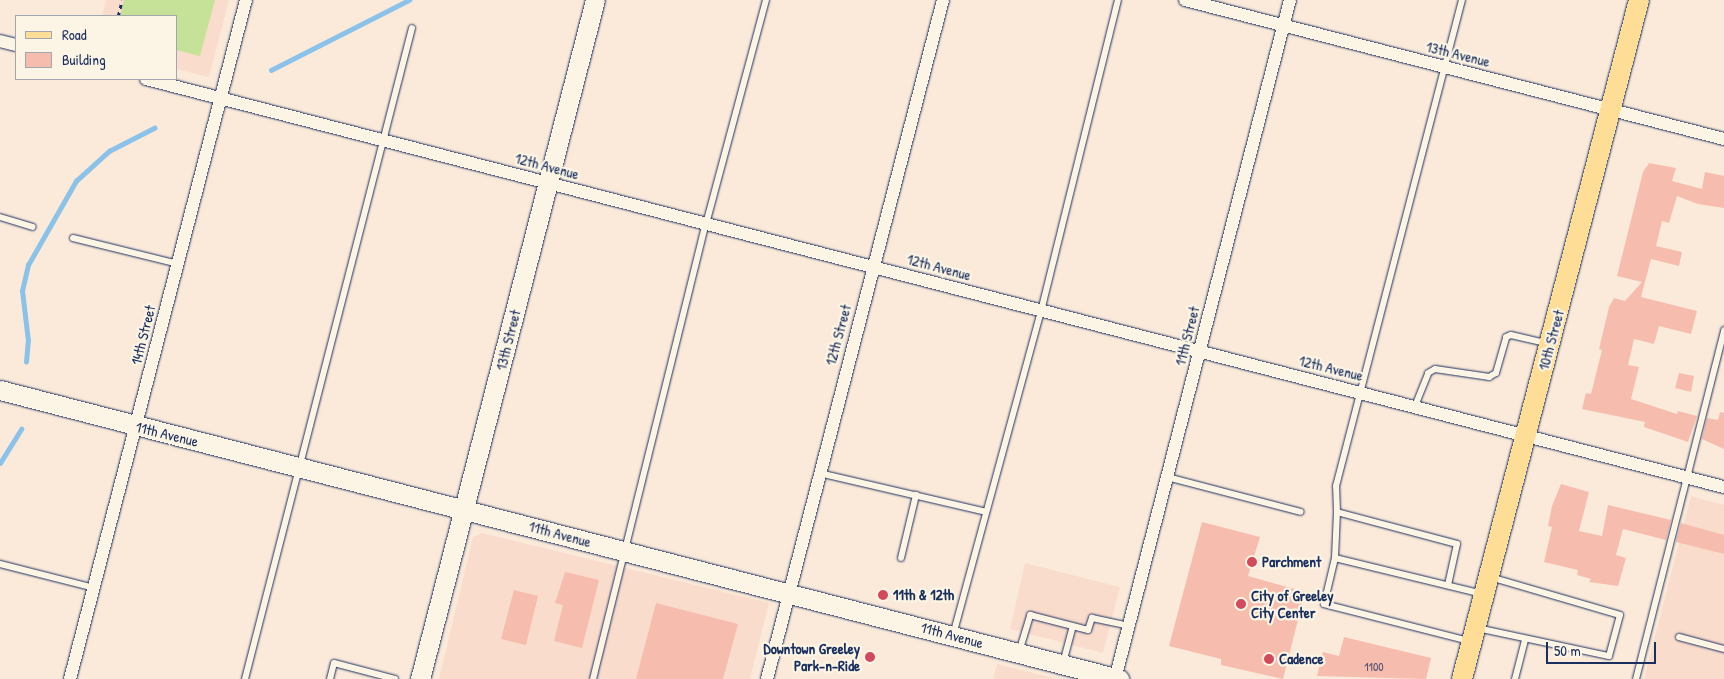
<!DOCTYPE html>
<style>
body{margin:0}
#map{position:relative;width:1724px;height:679px;overflow:hidden;background:#fbeada;font-family:"Patrick Hand",sans-serif}
div>[style]{position:absolute}
[style*='--x']{left:calc(var(--x)*1px);top:calc(var(--y)*1px);width:calc(var(--w)*1px);rotate:calc(var(--a)*1deg)}
.built>*{inset:0;background:#fadccd}
.green>*{inset:0;background:#c6e198}
.stream>*{height:4.5px;margin:-2.25px;padding:0 2.25px;transform-origin:2.25px;border-radius:2.25px;background:#8bc2e9}
.building>*{inset:0;background:#f6bdae}
.path>*{height:2.5px;margin-top:-1.25px;transform-origin:0;background:repeating-linear-gradient(90deg,#1b2f5e 0 4px,transparent 0 8px)}
.roads{filter:drop-shadow(0 0 1px #1b2f5e) drop-shadow(0 0 1px #1b2f5e)}
.lane>*{height:6px;margin:-3px;padding:0 3px;transform-origin:3px;border-radius:3px;background:#fcf5e5}
.street>*{height:12px;margin:-6px;padding:0 6px;transform-origin:6px;border-radius:6px;background:#fcf5e5}
.secondary>*{height:19px;margin:-9.5px;padding:0 9.5px;transform-origin:9.5px;border-radius:9.5px;background:#fcf5e5}
.primary>*{height:20px;margin:-10px;padding:0 10px;transform-origin:10px;border-radius:10px;background:#fedd96}
.dots>*{width:14px;height:14px;translate:-50% -50%;box-sizing:border-box;border:2px solid #fcf5e5;border-radius:50%}
span{translate:-50% -50%;white-space:nowrap;text-align:center;line-height:1.15;-webkit-text-stroke:4.5px #fcf5e5;paint-order:stroke}
.number-label{font-size:12px;color:#525272}
.number-label span{-webkit-text-stroke-width:0}
.street-label{font-size:15px;color:#1b2f5e}
.poi-label{font-size:15px;color:#1b2f5e;font-weight:700}
.left{translate:0 -50%;text-align:left}
.right{translate:-100% -50%;text-align:right}
.legend{position:absolute;left:15px;top:15px;width:162px;height:65px;box-sizing:border-box;background:#fcf5e5;border:1px solid #a2a6af;margin:0;padding:6px 9px;list-style:none;font-size:15px;color:#1b2f5e}
.legend li{display:flex;align-items:center;gap:10px;height:25px}
.legend b{width:25px;border:1px solid #a2a6af}
.scale{position:absolute;left:1546px;top:642px;width:110px;height:22px;box-sizing:border-box;border:2px solid #1b2f5e;border-top:0;padding-left:6px;font-size:15px;line-height:18px;white-space:nowrap;color:#1b2f5e;-webkit-text-stroke:4px #fcf5e5;paint-order:stroke}
</style>
<div id="map">
<div class="built">
<i style="clip-path:polygon(106px 0,229px 0,209px 77px,176px 69px,176px 16px,102px 16px)"></i>
<i style="clip-path:polygon(1691px 496px,1724px 505px,1724px 679px,1644px 679px)"></i>
<i style="clip-path:polygon(482px 533px,769px 603px,750px 679px,439px 679px,473px 537px)"></i>
<i style="clip-path:polygon(1025px 563px,1120px 587px,1103px 653px,1010px 629px)"></i>
<i style="clip-path:polygon(997px 664px,1057px 679px,993px 679px)"></i>
</div>
<div class="green">
<i style="clip-path:polygon(124px 0,215px 0,200px 56px,176px 50px,176px 16px,120px 16px)"></i>
</div>
<div class="stream">
<i style="--x:271;--y:70;--w:155;--a:-26.9"></i>
<i style="--x:26;--y:362;--w:21;--a:-85"></i>
<i style="--x:28;--y:341;--w:50;--a:-96.8"></i>
<i style="--x:22;--y:291;--w:27;--a:-77"></i>
<i style="--x:28;--y:265;--w:97;--a:-60.3"></i>
<i style="--x:76;--y:181;--w:45;--a:-42.3"></i>
<i style="--x:109;--y:151;--w:51;--a:-27.1"></i>
<i style="--x:0;--y:463;--w:40;--a:-58"></i>
</div>
<div class="building">
<i style="clip-path:polygon(1649px 163px,1676px 168px,1672px 181px,1702px 189px,1705px 172px,1724px 176px,1724px 208px,1698px 204px,1677px 196px,1669px 223px,1662px 221px,1656px 246px,1682px 252px,1679px 266px,1651px 259px,1641px 297px,1697px 311px,1691px 334px,1659px 326px,1654px 344px,1634px 339px,1628px 365px,1639px 367px,1631px 399px,1677px 414px,1678px 411px,1697px 416px,1688px 442px,1644px 427px,1645px 422px,1582px 409px,1586px 393px,1591px 394px,1602px 350px,1599px 349px,1609px 307px,1614px 298px,1625px 301px,1642px 282px,1617px 276px,1643px 172px)"></i>
<i style="clip-path:polygon(1679px 373px,1694px 376px,1691px 392px,1675px 388px)"></i>
<i style="clip-path:polygon(1720px 412px,1724px 413px,1724px 449px,1702px 439px,1707px 418px,1718px 420px)"></i>
<i style="clip-path:polygon(1561px 484px,1589px 492px,1579px 531px,1602px 536px,1608px 505px,1671px 520px,1666px 540px,1623px 529px,1616px 555px,1626px 558px,1618px 586px,1589px 582px,1591px 579px,1577px 575px,1578px 570px,1544px 562px,1552px 527px,1548px 526px,1552px 506px)"></i>
<i style="clip-path:polygon(1202px 522px,1260px 537px,1248px 576px,1305px 592px,1283px 679px,1221px 665px,1221px 659px,1169px 646px)"></i>
<i style="clip-path:polygon(1681px 523px,1724px 535px,1724px 554px,1676px 542px)"></i>
<i style="clip-path:polygon(565px 572px,599px 580px,582px 648px,554px 641px,563px 605px,555px 603px)"></i>
<i style="clip-path:polygon(514px 590px,538px 596px,526px 645px,501px 639px)"></i>
<i style="clip-path:polygon(656px 603px,738px 624px,723px 679px,636px 679px)"></i>
<i style="clip-path:polygon(1344px 637px,1431px 658px,1426px 679px,1317px 676px,1323px 652px,1339px 656px)"></i>
</div>
<div class="path">
<i style="--x:118;--y:16;--w:16;--a:-76"></i>
</div>
<div class="roads">
<div class="lane">
<i style="--x:0;--y:217;--w:34;--a:17"></i>
<i style="--x:73;--y:238;--w:108;--a:13.9"></i>
<i style="--x:1415;--y:406;--w:35;--a:-68"></i>
<i style="--x:1428;--y:373;--w:8;--a:-30"></i>
<i style="--x:1435;--y:369;--w:55;--a:8.4"></i>
<i style="--x:1489;--y:377;--w:8;--a:-30"></i>
<i style="--x:1496;--y:373;--w:37;--a:-74"></i>
<i style="--x:1506;--y:337;--w:5;--a:-22"></i>
<i style="--x:1511;--y:335;--w:37;--a:13"></i>
<i style="--x:819;--y:473;--w:171;--a:13.1"></i>
<i style="--x:1167;--y:477;--w:138;--a:14.6"></i>
<i style="--x:1337;--y:512;--w:46;--a:92.5"></i>
<i style="--x:1335;--y:558;--w:152;--a:13.7"></i>
<i style="--x:901;--y:558;--w:65;--a:-76.6"></i>
<i style="--x:1335;--y:558;--w:47;--a:103.4"></i>
<i style="--x:1324;--y:604;--w:150;--a:14.3"></i>
<i style="--x:0;--y:564;--w:97;--a:14.3"></i>
<i style="--x:1448;--y:585;--w:42;--a:-77.6"></i>
<i style="--x:1457;--y:544;--w:124;--a:-165.1"></i>
<i style="--x:1337;--y:512;--w:26;--a:-92"></i>
<i style="--x:1336;--y:486;--w:502;--a:-75.47"></i>
<i style="--x:1477;--y:628;--w:135;--a:12"></i>
<i style="--x:1609;--y:656;--w:42;--a:-75"></i>
<i style="--x:1620;--y:615;--w:135;--a:-163.7"></i>
<i style="--x:953;--y:635;--w:336;--a:-74.8"></i>
<i style="--x:1041;--y:311;--w:320;--a:-76.1"></i>
<i style="--x:1679;--y:637;--w:47;--a:14.9"></i>
<i style="--x:1019;--y:652;--w:39;--a:-73"></i>
<i style="--x:1030;--y:615;--w:60;--a:14.5"></i>
<i style="--x:1088;--y:630;--w:13;--a:-72"></i>
<i style="--x:1092;--y:618;--w:38;--a:12"></i>
<i style="--x:1063;--y:663;--w:38;--a:-75"></i>
<i style="--x:245;--y:679;--w:672;--a:-75.61"></i>
<i style="--x:330;--y:679;--w:16;--a:-76"></i>
<i style="--x:334;--y:663;--w:63;--a:14.7"></i>
<i style="--x:593;--y:679;--w:469;--a:-76.1"></i>
<i style="--x:706;--y:224;--w:232;--a:-75"></i>
<i style="--x:1515;--y:679;--w:40;--a:-75.6"></i>
<i style="--x:1636;--y:679;--w:360;--a:-75.8"></i>
</div>
<div class="street">
<i style="--x:1185;--y:0;--w:557;--a:14.46"></i>
<i style="--x:0;--y:41;--w:16;--a:14"></i>
<i style="--x:146;--y:79;--w:1630;--a:14.5"></i>
<i style="--x:70;--y:679;--w:701;--a:-75.47"></i>
<i style="--x:767;--y:679;--w:701;--a:-75.47"></i>
<i style="--x:1115;--y:679;--w:701;--a:-75.55"></i>
</div>
<div class="secondary">
<i style="--x:0;--y:390;--w:1156;--a:14.48"></i>
<i style="--x:420;--y:679;--w:701;--a:-75.55"></i>
</div>
<div class="primary">
<i style="--x:1462;--y:679;--w:702;--a:-75.39"></i>
</div>
</div>
<div class="dots">
<i style="left:1252px;top:562px;background:#d1495b"></i>
<i style="left:883px;top:595px;background:#d1495b"></i>
<i style="left:1241px;top:604px;background:#d1495b"></i>
<i style="left:870px;top:657px;background:#d1495b"></i>
<i style="left:1269px;top:659px;background:#d1495b"></i>
</div>
<div class="number-label">
<span style="left:1374px;top:667px">1100</span>
</div>
<div class="street-label">
<span style="left:1458px;top:54px;rotate:14deg">13th Avenue</span>
<span style="left:547px;top:166px;rotate:15deg">12th Avenue</span>
<span style="left:939px;top:267px;rotate:15deg">12th Avenue</span>
<span style="left:143px;top:335px;rotate:-76deg">14th Street</span>
<span style="left:838px;top:335px;rotate:-75deg">12th Street</span>
<span style="left:1187px;top:336px;rotate:-76deg">11th Street</span>
<span style="left:508px;top:340px;rotate:-76deg">13th Street</span>
<span style="left:1551px;top:340px;rotate:-75deg">10th Street</span>
<span style="left:1331px;top:368px;rotate:14deg">12th Avenue</span>
<span style="left:167px;top:434px;rotate:14deg">11th Avenue</span>
<span style="left:560px;top:534px;rotate:15deg">11th Avenue</span>
<span style="left:952px;top:635px;rotate:15deg">11th Avenue</span>
</div>
<div class="poi-label">
<span class="left" style="left:1262px;top:562px">Parchment</span>
<span class="left" style="left:893px;top:595px">11th &amp; 12th</span>
<span class="left" style="left:1251px;top:604px">City of Greeley<br>City Center</span>
<span class="right" style="left:860px;top:657px">Downtown Greeley<br>Park-n-Ride</span>
<span class="left" style="left:1279px;top:659px">Cadence</span>
</div>
<ul class="legend">
<li><b style="height:6px;background:#fedd96"></b>Road</li>
<li><b style="height:14px;background:#f6bdae"></b>Building</li>
</ul>
<div class="scale">50 m</div>
</div>
